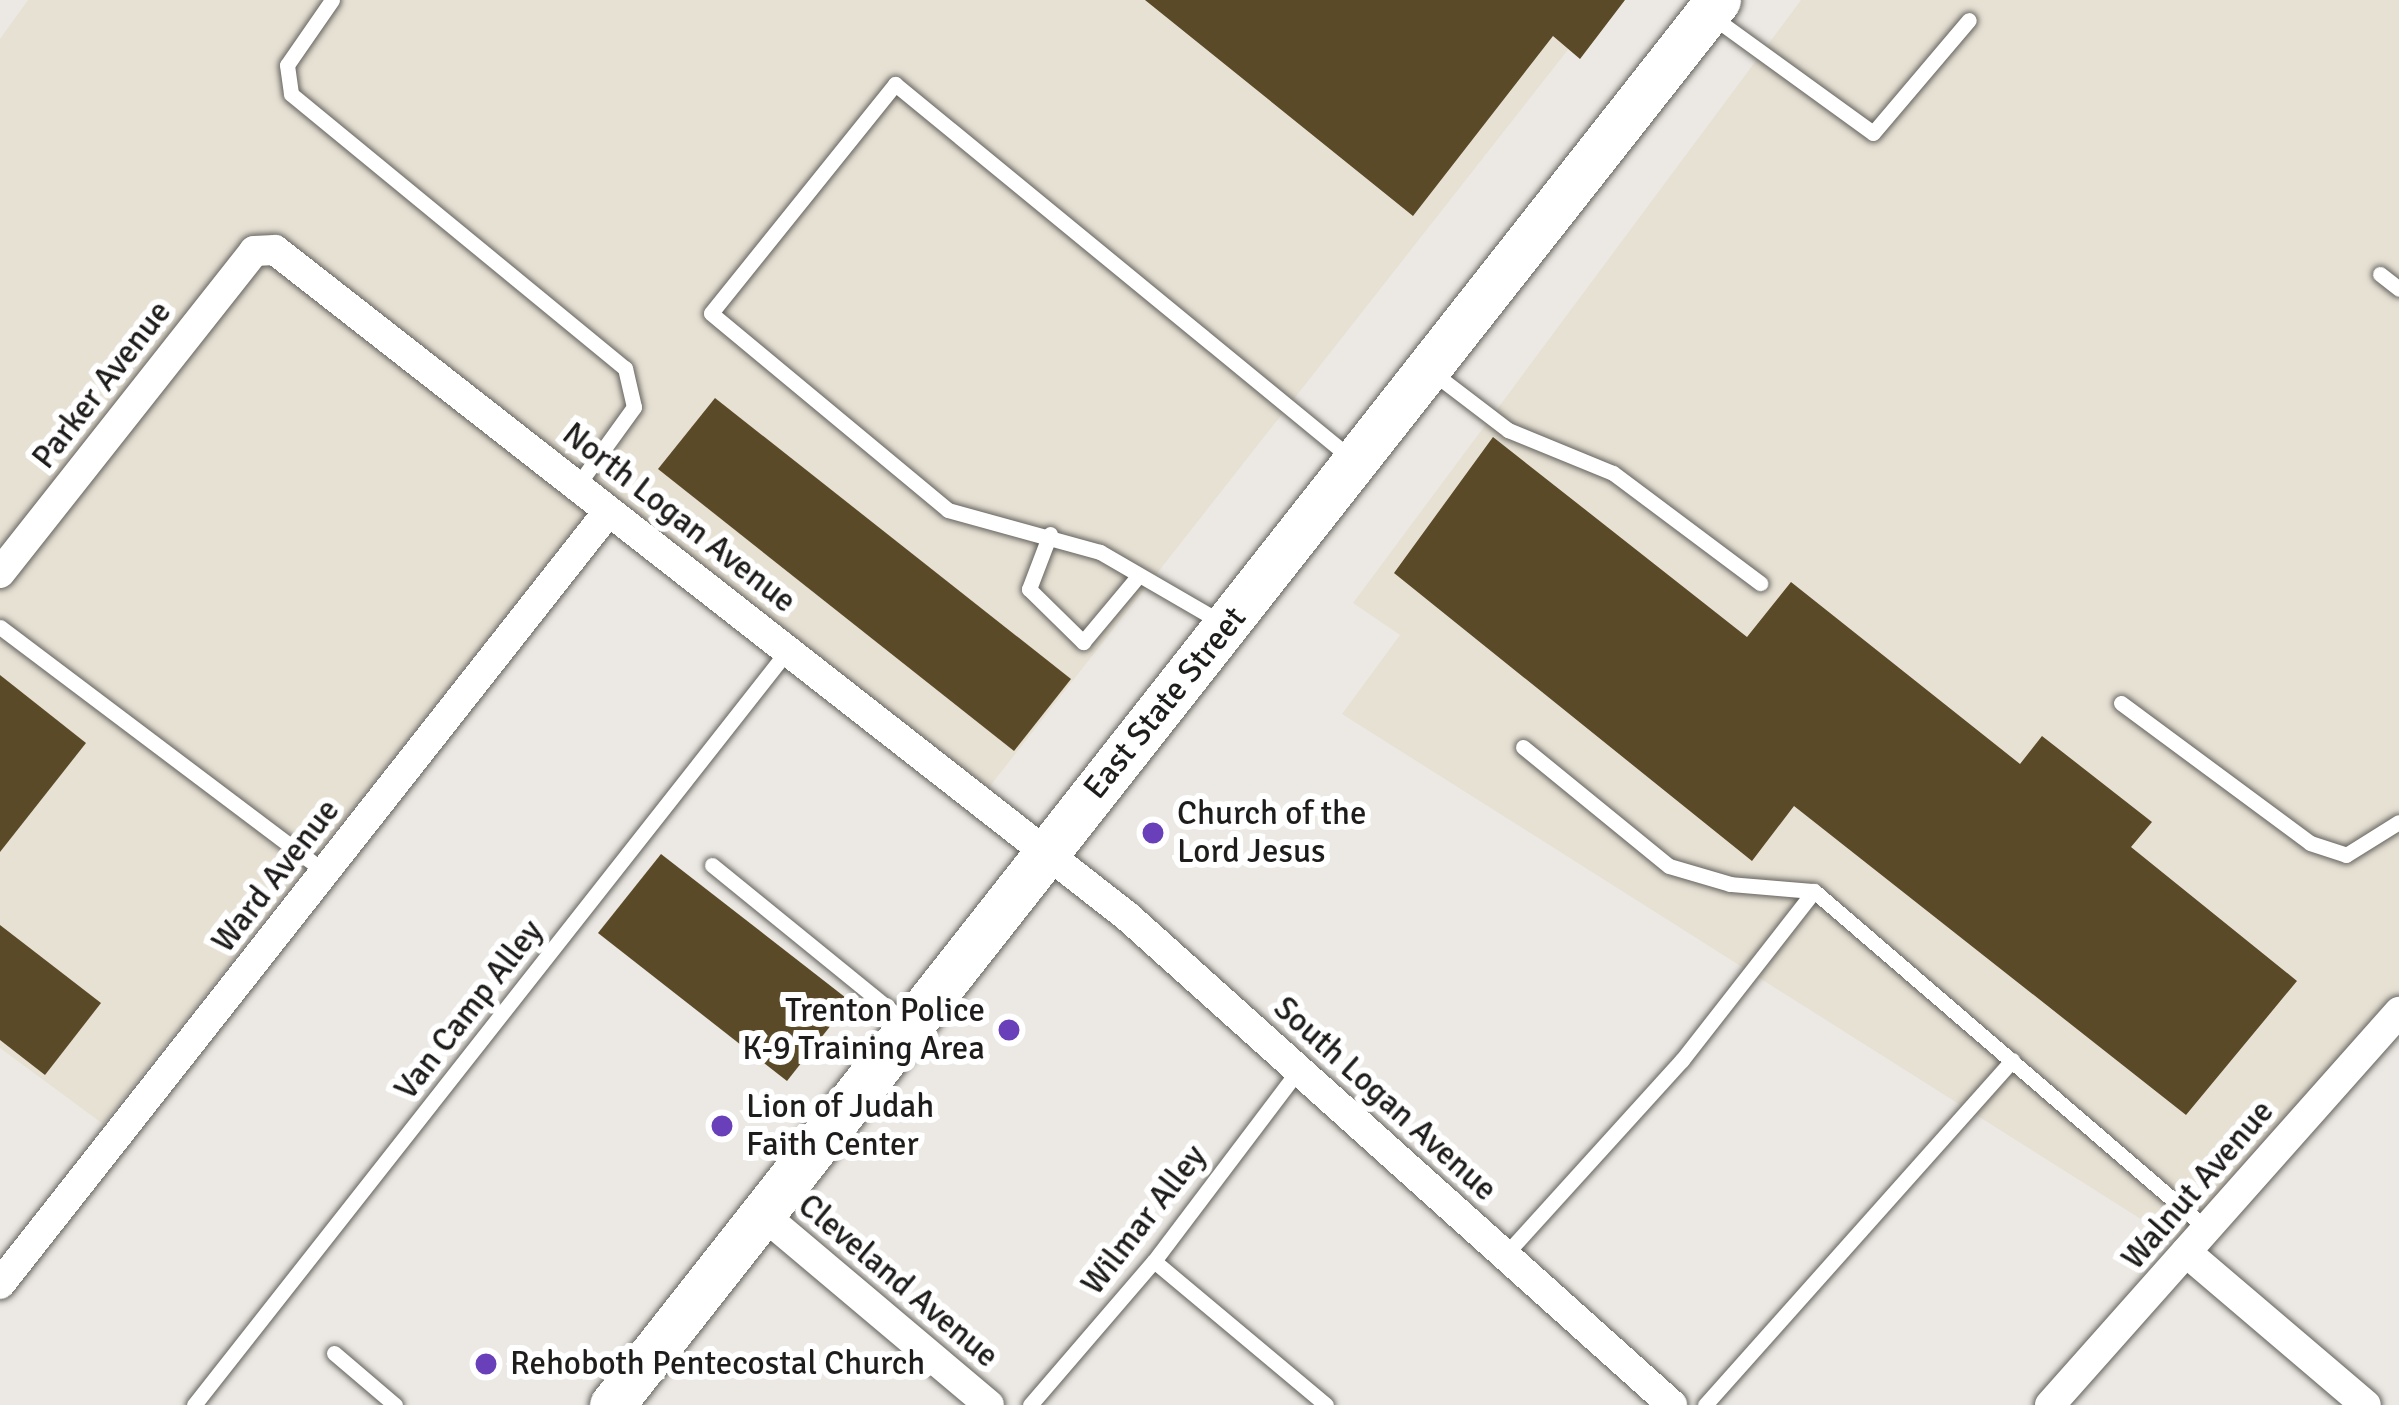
<!DOCTYPE html>
<style>
body{margin:0}
#map{position:relative;width:2399px;height:1405px;overflow:hidden;background:#ece9e4;font-family:Signika,sans-serif}
div>[style]{position:absolute}
[style*='--x']{left:calc(var(--x)*1px);top:calc(var(--y)*1px);width:calc(var(--w)*1px);rotate:calc(var(--a)*1deg)}
.built>*{inset:0;background:#e7e1d4}
.building>*{inset:0;background:#5a4a28}
.roads{filter:drop-shadow(0 0 3px #64625d) drop-shadow(0 0 3px #64625d)}
.lane>*{height:15px;margin:-7.5px;padding:0 7.5px;transform-origin:7.5px;border-radius:7.5px;background:#fff}
.street>*{height:30px;margin:-15px;padding:0 15px;transform-origin:15px;border-radius:15px;background:#fff}
.secondary>*{height:45px;margin:-22.5px;padding:0 22.5px;transform-origin:22.5px;border-radius:22.5px;background:#fff}
.dots>*{width:33px;height:33px;translate:-50% -50%;box-sizing:border-box;border:6px solid #fff;border-radius:50%}
span{translate:-50% -50%;white-space:nowrap;text-align:center;line-height:1.15;-webkit-text-stroke:12px #fff;paint-order:stroke}
.street-label{font-size:33px;color:#1e1d1c}
.poi-label{font-size:33px;color:#1e1d1c}
.left{translate:0 -50%;text-align:left}
.right{translate:-100% -50%;text-align:right}
</style>
<div id="map">
<div class="built">
<i style="clip-path:polygon(28px 0,1607px 0,976px 804px,592px 507px,103px 1124px,0 1048px,0 39px)"></i>
<i style="clip-path:polygon(1801px 0,2399px 0,2399px 1008px,2185px 1247px,1342px 714px,1400px 635px,1353px 603px)"></i>
</div>
<div class="building">
<i style="clip-path:polygon(1145px 0,1625px 0,1580px 59px,1553px 36px,1413px 216px)"></i>
<i style="clip-path:polygon(715px 398px,1071px 679px,1014px 751px,658px 469px)"></i>
<i style="clip-path:polygon(1493px 437px,1747px 637px,1791px 582px,2020px 764px,2042px 736px,2152px 822px,2131px 847px,2297px 981px,2186px 1115px,1794px 806px,1752px 861px,1394px 573px)"></i>
<i style="clip-path:polygon(0 675px,86px 743px,0 852px)"></i>
<i style="clip-path:polygon(661px 854px,850px 1001px,787px 1081px,598px 933px)"></i>
<i style="clip-path:polygon(0 925px,101px 1003px,45px 1075px,0 1040px)"></i>
</div>
<div class="roads">
<div class="lane">
<i style="--x:332;--y:0;--w:79;--a:124.7"></i>
<i style="--x:287;--y:65;--w:29;--a:82"></i>
<i style="--x:291;--y:94;--w:432;--a:39.4"></i>
<i style="--x:625;--y:368;--w:40;--a:77"></i>
<i style="--x:634;--y:407;--w:97;--a:125.8"></i>
<i style="--x:1710;--y:15;--w:201;--a:35.9"></i>
<i style="--x:1873;--y:133;--w:148;--a:-49.7"></i>
<i style="--x:2380;--y:274;--w:24;--a:38"></i>
<i style="--x:1432;--y:372;--w:96;--a:37.3"></i>
<i style="--x:1508;--y:430;--w:113;--a:22.3"></i>
<i style="--x:1613;--y:473;--w:184;--a:36.8"></i>
<i style="--x:1050;--y:534;--w:59;--a:110.9"></i>
<i style="--x:1029;--y:589;--w:76;--a:44.5"></i>
<i style="--x:1083;--y:642;--w:87;--a:-50.1"></i>
<i style="--x:1219;--y:621;--w:138;--a:-149.9"></i>
<i style="--x:1100;--y:552;--w:158;--a:-164.6"></i>
<i style="--x:948;--y:510;--w:308;--a:-140.3"></i>
<i style="--x:711;--y:313;--w:294;--a:-51.2"></i>
<i style="--x:895;--y:84;--w:591;--a:39.37"></i>
<i style="--x:0;--y:627;--w:407;--a:37"></i>
<i style="--x:2121;--y:703;--w:235;--a:36.5"></i>
<i style="--x:2310;--y:843;--w:38;--a:18"></i>
<i style="--x:2346;--y:855;--w:62;--a:-31.9"></i>
<i style="--x:1523;--y:747;--w:188;--a:39.2"></i>
<i style="--x:1669;--y:866;--w:64;--a:16.4"></i>
<i style="--x:1730;--y:884;--w:84;--a:4.8"></i>
<i style="--x:712;--y:865;--w:249;--a:39.1"></i>
<i style="--x:1505;--y:1255;--w:263;--a:-47.8"></i>
<i style="--x:1682;--y:1060;--w:214;--a:-52"></i>
<i style="--x:1814;--y:891;--w:518;--a:40.7"></i>
<i style="--x:1154;--y:1261;--w:224;--a:39.9"></i>
<i style="--x:334;--y:1353;--w:80;--a:40.4"></i>
<i style="--x:194;--y:1405;--w:961;--a:-51.81"></i>
<i style="--x:1030;--y:1405;--w:190;--a:-49.3"></i>
<i style="--x:1154;--y:1261;--w:241;--a:-52.9"></i>
<i style="--x:1705;--y:1405;--w:462;--a:-48.3"></i>
</div>
<div class="street">
<i style="--x:0;--y:573;--w:410;--a:-51.7"></i>
<i style="--x:254;--y:251;--w:21;--a:-3"></i>
<i style="--x:275;--y:250;--w:1083;--a:38.02"></i>
<i style="--x:1128;--y:917;--w:731;--a:41.89"></i>
<i style="--x:761;--y:1213;--w:298;--a:40.1"></i>
<i style="--x:2186;--y:1252;--w:236;--a:40.4"></i>
<i style="--x:0;--y:1284;--w:983;--a:-51.78"></i>
<i style="--x:2050;--y:1405;--w:526;--a:-48.39"></i>
</div>
<div class="secondary">
<i style="--x:612;--y:1405;--w:1788;--a:-51.79"></i>
</div>
</div>
<div class="dots">
<i style="left:1153px;top:833px;background:#6940b9"></i>
<i style="left:1009px;top:1030px;background:#6940b9"></i>
<i style="left:722px;top:1126px;background:#6940b9"></i>
<i style="left:486px;top:1364px;background:#6940b9"></i>
</div>
<div class="street-label">
<span style="left:102px;top:385px;rotate:-52deg">Parker Avenue</span>
<span style="left:679px;top:518px;rotate:38deg">North Logan Avenue</span>
<span style="left:1165px;top:703px;rotate:-51deg">East State Street</span>
<span style="left:276px;top:876px;rotate:-52deg">Ward Avenue</span>
<span style="left:469px;top:1010px;rotate:-52deg">Van Camp Alley</span>
<span style="left:1385px;top:1099px;rotate:42deg">South Logan Avenue</span>
<span style="left:2198px;top:1185px;rotate:-49deg">Walnut Avenue</span>
<span style="left:1144px;top:1220px;rotate:-52deg">Wilmar Alley</span>
<span style="left:898px;top:1281px;rotate:40deg">Cleveland Avenue</span>
</div>
<div class="poi-label">
<span class="left" style="left:1177px;top:833px">Church of the<br>Lord Jesus</span>
<span class="right" style="left:985px;top:1030px">Trenton Police<br>K-9 Training Area</span>
<span class="left" style="left:746px;top:1126px">Lion of Judah<br>Faith Center</span>
<span class="left" style="left:510px;top:1364px">Rehoboth Pentecostal Church</span>
</div>
</div>
